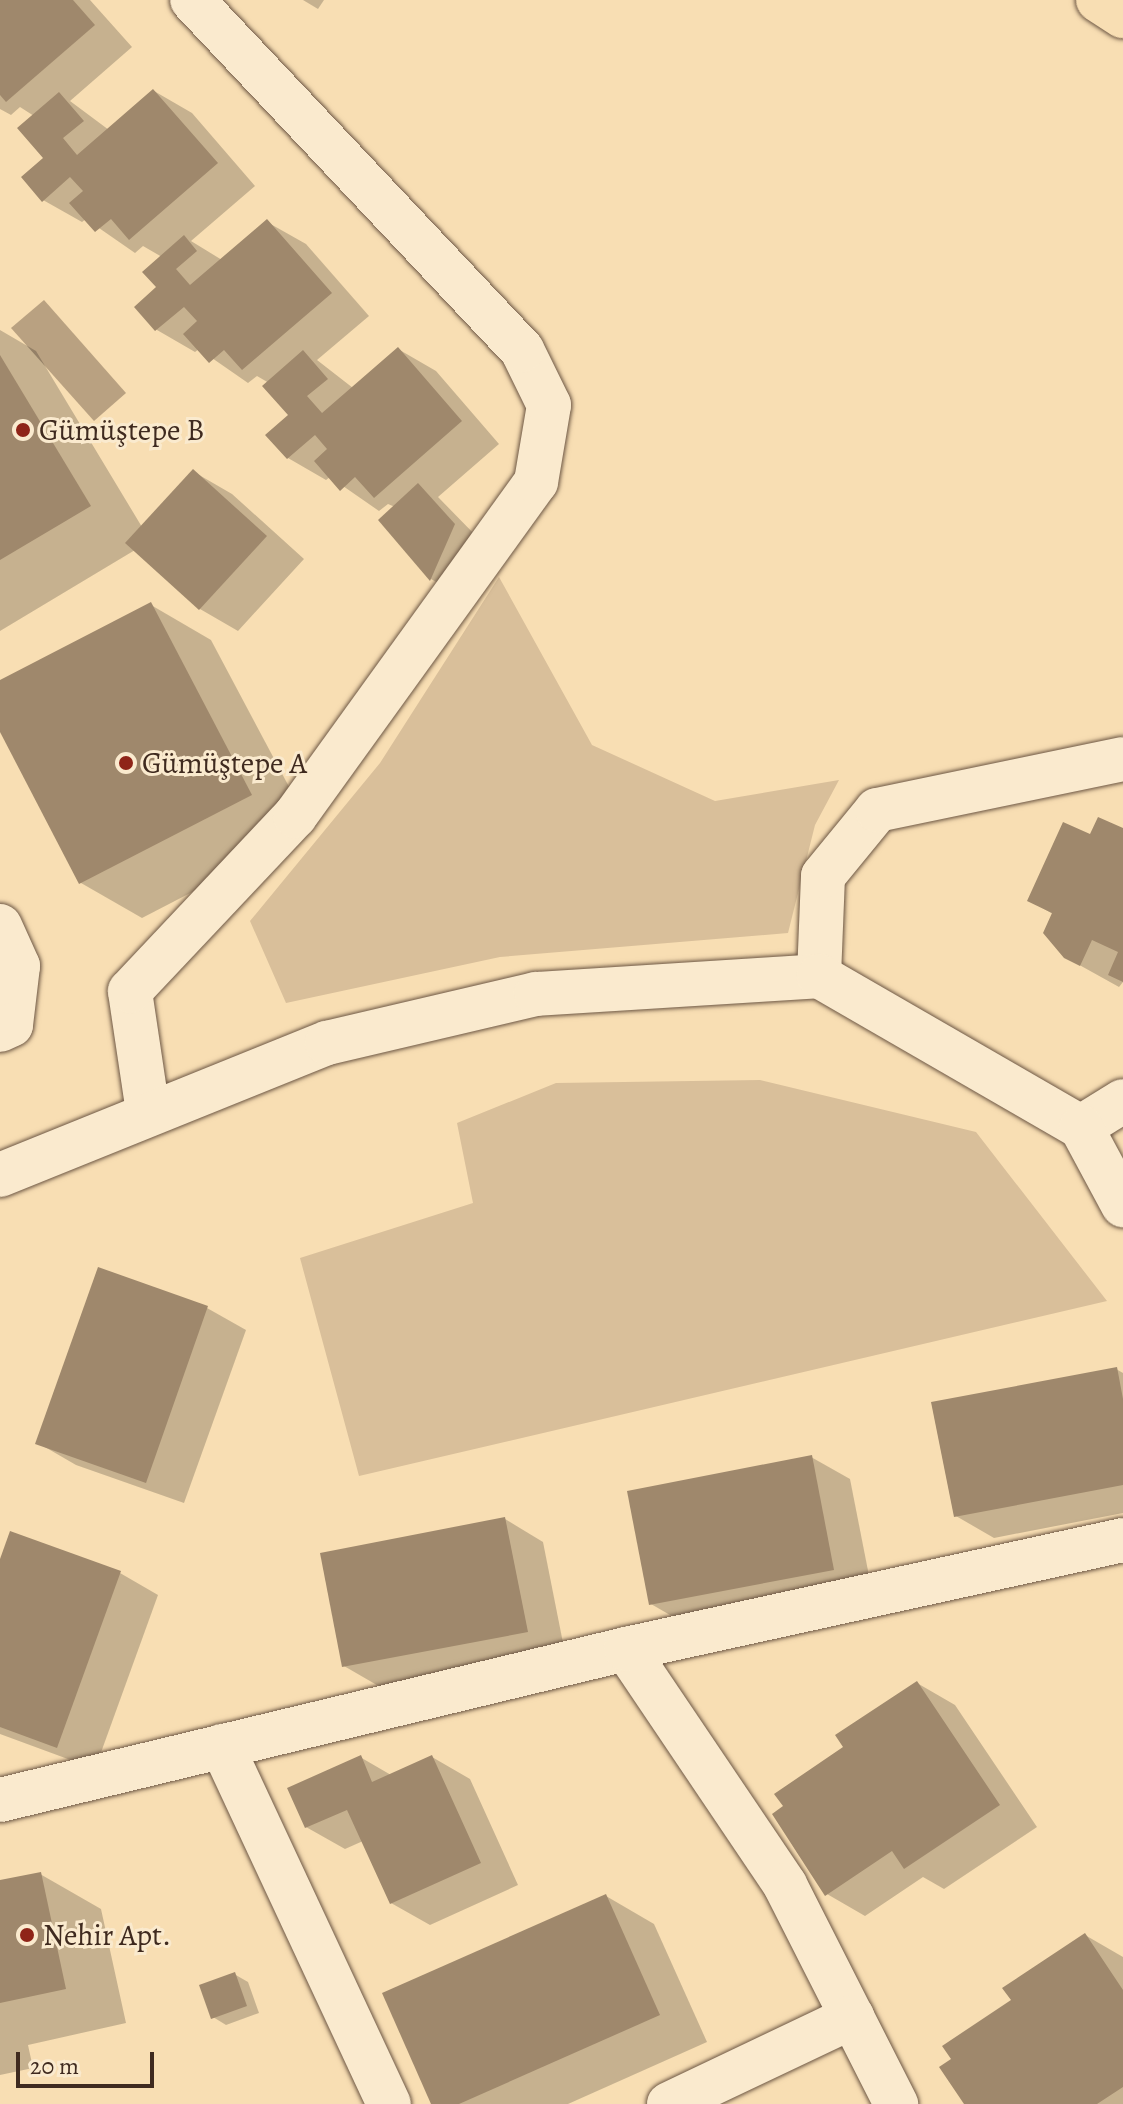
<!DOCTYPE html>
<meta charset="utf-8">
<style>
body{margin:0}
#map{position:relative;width:1123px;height:2104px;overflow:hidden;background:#f8deb3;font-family:Alegreya,serif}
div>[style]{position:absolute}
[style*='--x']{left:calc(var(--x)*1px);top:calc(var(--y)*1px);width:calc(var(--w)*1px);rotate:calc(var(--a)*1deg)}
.green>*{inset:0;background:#d9bf9a}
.water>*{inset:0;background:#b9a181}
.shadow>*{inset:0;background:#0003}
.building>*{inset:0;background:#9f886c}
.roads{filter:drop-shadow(0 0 2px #6d5744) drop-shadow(0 0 2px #6d5744)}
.minor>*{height:44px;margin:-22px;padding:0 22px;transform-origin:22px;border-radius:22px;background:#faeace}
.major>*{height:44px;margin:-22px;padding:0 22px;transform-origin:22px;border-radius:22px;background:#f8deb3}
.dots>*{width:22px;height:22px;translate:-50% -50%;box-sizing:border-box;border:4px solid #faeace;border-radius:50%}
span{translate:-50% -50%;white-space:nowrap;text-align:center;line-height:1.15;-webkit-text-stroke:6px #faeace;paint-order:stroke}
.poi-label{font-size:30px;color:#3f2a1f}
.left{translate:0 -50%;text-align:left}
.scale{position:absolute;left:16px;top:2052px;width:138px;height:36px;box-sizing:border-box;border:4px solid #3f2a1f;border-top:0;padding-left:10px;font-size:24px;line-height:28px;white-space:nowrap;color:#3f2a1f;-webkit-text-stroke:6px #faeace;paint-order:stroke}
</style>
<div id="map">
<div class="green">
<i style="clip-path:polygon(499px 577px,592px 745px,715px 801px,839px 780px,815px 825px,788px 933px,500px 957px,286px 1003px,250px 921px,380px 763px)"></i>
<i style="clip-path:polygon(760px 1080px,976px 1132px,1107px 1301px,359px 1476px,300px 1258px,473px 1203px,457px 1123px,556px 1083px)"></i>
</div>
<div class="water">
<i style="clip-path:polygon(44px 300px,126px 393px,94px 421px,11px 328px)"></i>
</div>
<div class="shadow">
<i style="clip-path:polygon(0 0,90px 0,132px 47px,70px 101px,109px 130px,154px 91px,192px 113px,255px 186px,191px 241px,222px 260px,267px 222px,306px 244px,369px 316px,317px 360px,353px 388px,398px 349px,436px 371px,499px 444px,438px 497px,481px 541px,457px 594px,431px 579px,381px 520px,395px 507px,388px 504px,379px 511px,330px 477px,326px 480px,288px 458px,290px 416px,269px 383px,257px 376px,248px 383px,199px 349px,195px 352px,157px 330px,137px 307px,159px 288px,162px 257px,143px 246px,135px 253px,86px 219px,82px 222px,43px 200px,46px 158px,34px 116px,20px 107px,11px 115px,0 109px)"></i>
<i style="clip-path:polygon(303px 0,324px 0,318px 9px)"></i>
<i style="clip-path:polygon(0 330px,36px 351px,142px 527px,194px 472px,232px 494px,304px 559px,238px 631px,200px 609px,135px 550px,0 631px)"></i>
<i style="clip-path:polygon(151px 605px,211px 640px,312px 830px,142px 918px,81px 883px,0 728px,0 683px)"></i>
<i style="clip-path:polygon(1123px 830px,1123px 982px,1119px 987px,1065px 957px,1053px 914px,1030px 901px,1091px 837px)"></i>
<i style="clip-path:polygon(207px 1308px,246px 1330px,184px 1503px,76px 1465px,38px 1443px)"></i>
<i style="clip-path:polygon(1116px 1369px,1123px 1373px,1123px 1513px,994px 1538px,956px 1516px)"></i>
<i style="clip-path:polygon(811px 1457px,850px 1479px,872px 1591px,689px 1626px,651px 1604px)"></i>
<i style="clip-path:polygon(505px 1519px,543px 1542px,565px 1653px,382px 1688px,344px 1666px)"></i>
<i style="clip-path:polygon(0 1565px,120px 1573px,158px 1595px,95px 1769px,0 1734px)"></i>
<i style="clip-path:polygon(917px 1683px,955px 1705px,1037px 1827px,944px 1889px,923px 1877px,865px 1916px,827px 1894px,846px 1748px)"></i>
<i style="clip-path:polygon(360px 1757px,391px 1775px,432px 1757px,470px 1779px,518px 1885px,430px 1925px,391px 1903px,363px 1841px,345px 1849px,306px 1827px)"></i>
<i style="clip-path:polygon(40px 1874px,101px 1909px,126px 2023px,28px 2045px,33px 2068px,0 2075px,0 1883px)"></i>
<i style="clip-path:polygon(606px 1896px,654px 1924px,707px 2042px,568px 2104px,434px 2104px)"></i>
<i style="clip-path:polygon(1085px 1935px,1123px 1957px,1123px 2104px,966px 2104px,954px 2059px)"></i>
<i style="clip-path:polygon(234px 1974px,248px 1982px,259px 2013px,226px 2025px,213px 2017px)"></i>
</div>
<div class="building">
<i style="clip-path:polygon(0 0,73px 0,95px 25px,6px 102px,0 95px)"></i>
<i style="clip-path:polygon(153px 89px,218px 163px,129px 240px,111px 219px,95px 232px,69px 203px,83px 191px,70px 177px,42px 202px,21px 177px,43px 158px,17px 128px,59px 92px,84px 121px,63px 138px,77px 155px)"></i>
<i style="clip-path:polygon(267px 219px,332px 293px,242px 370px,224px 350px,209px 363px,183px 334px,197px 321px,184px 307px,155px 331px,134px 307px,156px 287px,142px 272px,184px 235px,197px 251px,176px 269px,190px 285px)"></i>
<i style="clip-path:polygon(398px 347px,462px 421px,374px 498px,355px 477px,340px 491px,314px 461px,327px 449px,315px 435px,287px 459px,265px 435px,288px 415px,262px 386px,303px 350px,328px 379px,307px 396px,322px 413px)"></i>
<i style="clip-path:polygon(0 355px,91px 506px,0 560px)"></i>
<i style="clip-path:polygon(193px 469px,267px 536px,199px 610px,125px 543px)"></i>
<i style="clip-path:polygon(418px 483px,455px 524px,430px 581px,378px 520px)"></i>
<i style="clip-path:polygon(151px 602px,252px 795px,79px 884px,0 732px,0 680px)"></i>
<i style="clip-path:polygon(1098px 817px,1123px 828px,1123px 982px,1108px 975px,1118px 952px,1092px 940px,1080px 966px,1064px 958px,1043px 933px,1052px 913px,1027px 901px,1063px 822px,1090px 834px)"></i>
<i style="clip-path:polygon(98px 1267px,208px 1306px,146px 1483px,35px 1444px)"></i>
<i style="clip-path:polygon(1117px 1367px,1123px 1399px,1123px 1485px,954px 1517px,931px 1402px)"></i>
<i style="clip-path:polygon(812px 1455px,834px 1570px,649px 1605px,627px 1491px)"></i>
<i style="clip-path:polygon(505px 1517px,528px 1632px,342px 1667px,320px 1553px)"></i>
<i style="clip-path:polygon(10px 1531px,121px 1571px,57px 1748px,0 1727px,0 1559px)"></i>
<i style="clip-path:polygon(917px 1681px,1000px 1805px,904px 1869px,892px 1851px,825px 1896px,772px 1814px,783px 1806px,774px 1794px,843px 1747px,835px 1735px)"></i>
<i style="clip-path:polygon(361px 1755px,372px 1782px,432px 1755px,481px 1863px,390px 1904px,347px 1810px,305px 1828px,287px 1788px)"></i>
<i style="clip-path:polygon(41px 1872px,66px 1989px,0 2003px,0 1880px)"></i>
<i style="clip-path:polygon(606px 1894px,660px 2015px,459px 2104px,431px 2104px,382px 1993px)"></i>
<i style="clip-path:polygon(1085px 1933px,1123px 1990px,1123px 2087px,1097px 2104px,964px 2104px,939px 2067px,951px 2059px,942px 2046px,1011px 2000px,1002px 1988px)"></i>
<i style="clip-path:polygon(235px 1972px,247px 2006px,211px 2019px,199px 1985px)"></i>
</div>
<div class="roads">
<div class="minor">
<i style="--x:0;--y:926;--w:44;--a:65.8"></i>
<i style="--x:18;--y:966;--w:59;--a:96.8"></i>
<i style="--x:11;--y:1025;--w:12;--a:156"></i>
<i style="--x:819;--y:976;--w:100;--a:-87.7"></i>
<i style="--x:823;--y:876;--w:85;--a:-50.7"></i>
<i style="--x:877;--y:810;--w:251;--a:-11.7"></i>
<i style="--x:148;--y:1112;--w:122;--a:-98.5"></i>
<i style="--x:130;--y:991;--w:241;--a:-46.7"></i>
<i style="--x:295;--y:816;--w:412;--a:-54.2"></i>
<i style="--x:536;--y:482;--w:78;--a:-80.4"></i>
<i style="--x:549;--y:405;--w:61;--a:-116.1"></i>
<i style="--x:522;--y:350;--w:481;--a:-133.3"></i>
<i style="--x:1081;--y:1127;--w:49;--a:-31.8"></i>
<i style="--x:0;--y:1175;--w:353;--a:-22"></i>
<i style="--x:327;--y:1043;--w:215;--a:-13.2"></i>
<i style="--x:536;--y:994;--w:284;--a:-3.6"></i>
<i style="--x:819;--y:976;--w:302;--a:30"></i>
<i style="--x:1081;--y:1127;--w:89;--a:61.7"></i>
<i style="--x:626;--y:1649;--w:285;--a:56"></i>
<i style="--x:785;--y:1885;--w:246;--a:63.1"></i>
<i style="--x:222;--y:1746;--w:395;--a:65"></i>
<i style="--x:0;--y:1800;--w:644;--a:-13.56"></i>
<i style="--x:626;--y:1649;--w:509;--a:-12.37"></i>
<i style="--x:669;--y:2104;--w:203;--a:-25.4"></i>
</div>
<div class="major">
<i style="--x:1098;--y:0;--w:30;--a:33"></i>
</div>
</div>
<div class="dots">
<i style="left:23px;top:430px;background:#8f2418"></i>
<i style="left:126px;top:763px;background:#8f2418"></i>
<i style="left:27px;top:1935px;background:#8f2418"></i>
</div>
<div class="poi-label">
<span class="left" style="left:39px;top:430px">Gümüştepe B</span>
<span class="left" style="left:142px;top:763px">Gümüştepe A</span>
<span class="left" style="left:43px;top:1935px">Nehir Apt.</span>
</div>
<div class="scale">20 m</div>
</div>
